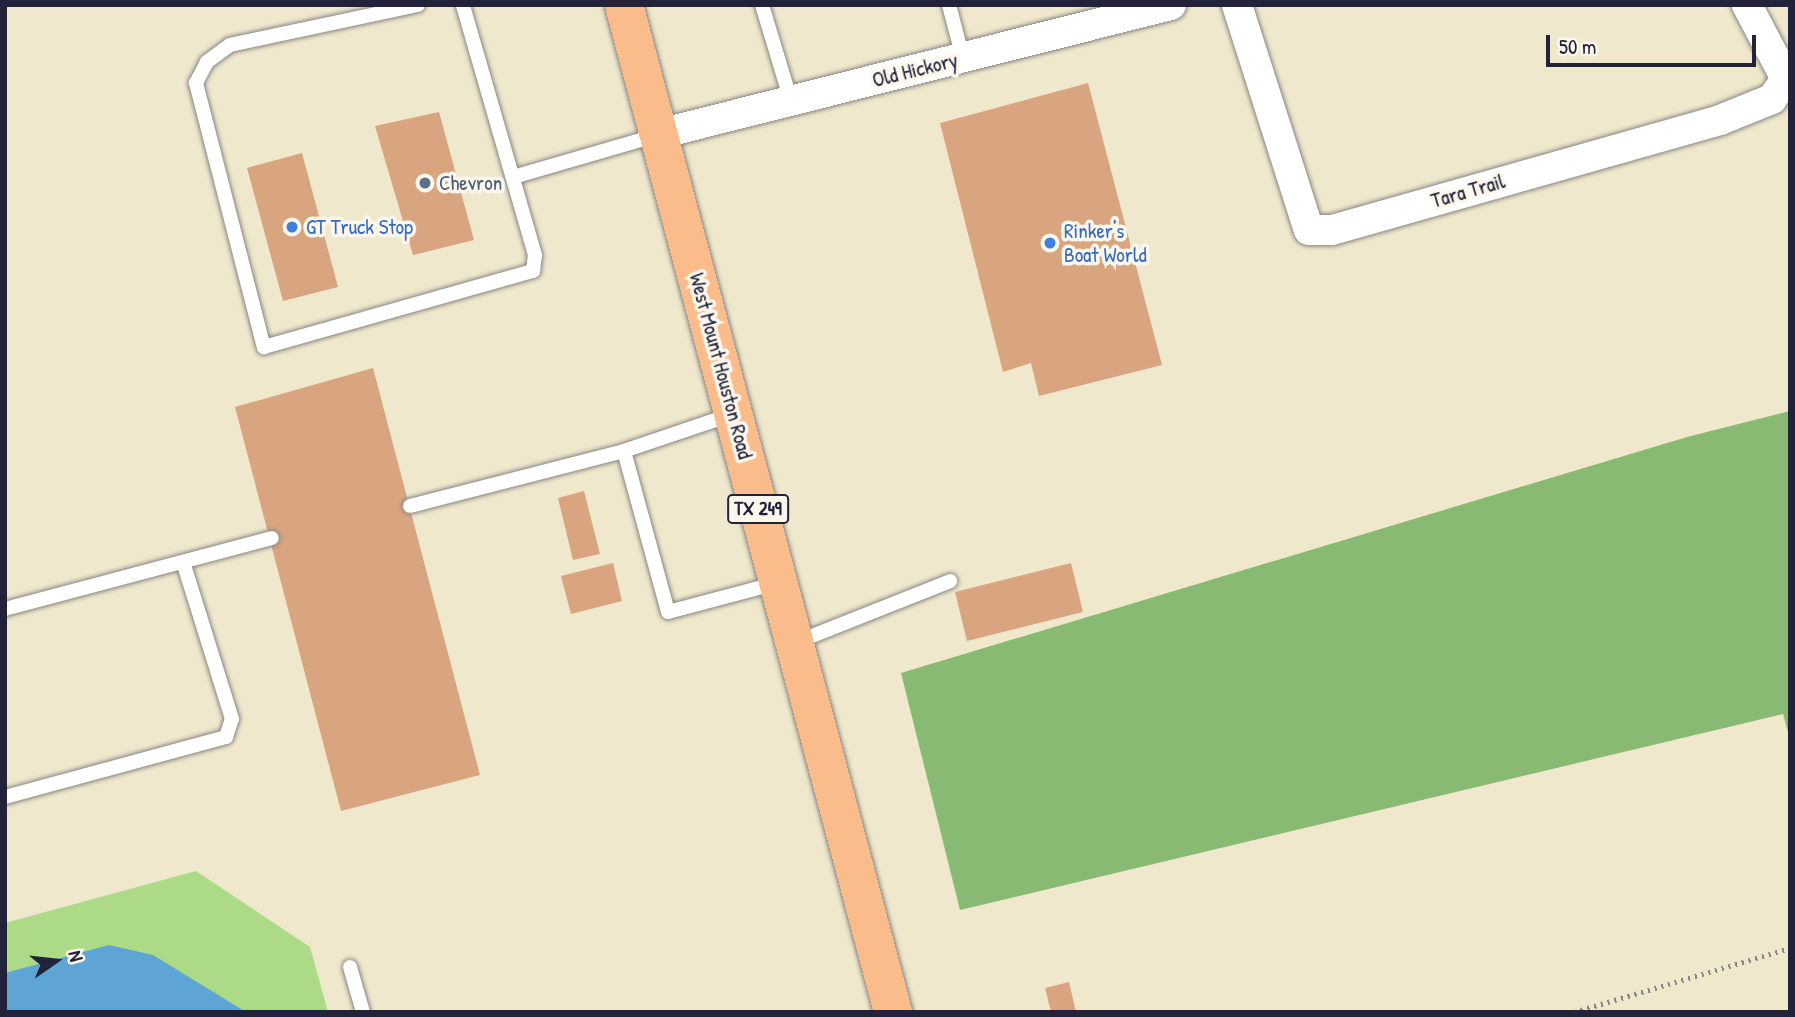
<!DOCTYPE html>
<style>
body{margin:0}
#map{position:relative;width:1795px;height:1017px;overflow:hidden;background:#efe8cc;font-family:"Patrick Hand",sans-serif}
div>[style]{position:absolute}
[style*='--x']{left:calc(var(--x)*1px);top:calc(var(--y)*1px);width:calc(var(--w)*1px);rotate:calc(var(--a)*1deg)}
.green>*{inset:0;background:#acda87}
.forest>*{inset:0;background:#89ba74}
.water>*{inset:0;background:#5ea5d5}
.building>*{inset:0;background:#d9a480}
.path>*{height:4.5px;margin-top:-2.25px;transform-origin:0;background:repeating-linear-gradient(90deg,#888584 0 2px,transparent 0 7px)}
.roads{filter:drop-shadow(0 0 2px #888584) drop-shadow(0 0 2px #888584)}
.service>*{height:14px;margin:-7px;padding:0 7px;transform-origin:7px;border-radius:7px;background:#fff}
.minor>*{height:30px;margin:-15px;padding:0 15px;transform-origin:15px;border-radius:15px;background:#fff}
.primary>*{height:38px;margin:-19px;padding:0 19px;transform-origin:19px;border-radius:19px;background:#f9bc8a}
.dots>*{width:19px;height:19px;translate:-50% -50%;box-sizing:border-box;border:4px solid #fbf7ec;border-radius:50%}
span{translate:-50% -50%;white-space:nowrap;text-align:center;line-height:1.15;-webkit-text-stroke:7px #fbf7ec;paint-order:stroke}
.shield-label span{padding:2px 5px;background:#fbf7ec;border:2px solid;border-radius:5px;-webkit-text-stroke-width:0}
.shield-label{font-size:19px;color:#22223b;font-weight:700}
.street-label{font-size:21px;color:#22223b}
.service-label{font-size:21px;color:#4e5e75}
.left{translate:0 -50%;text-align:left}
.shop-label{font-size:21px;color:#366cbe}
.frame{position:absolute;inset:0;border:7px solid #22223b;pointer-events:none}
.north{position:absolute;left:21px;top:926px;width:70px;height:70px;-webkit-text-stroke:5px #fbf7ec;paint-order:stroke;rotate:76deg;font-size:19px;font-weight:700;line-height:28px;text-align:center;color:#22223b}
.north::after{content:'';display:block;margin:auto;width:24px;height:32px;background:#22223b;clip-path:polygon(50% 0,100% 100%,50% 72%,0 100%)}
.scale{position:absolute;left:1546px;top:35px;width:210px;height:32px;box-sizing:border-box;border:4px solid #22223b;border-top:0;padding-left:9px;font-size:21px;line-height:24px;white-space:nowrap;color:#22223b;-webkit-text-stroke:5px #fbf7ec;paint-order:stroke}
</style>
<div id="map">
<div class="green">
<i style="clip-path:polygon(196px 871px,310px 947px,328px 1012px,5px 1012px,5px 923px)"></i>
</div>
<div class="forest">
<i style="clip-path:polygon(1790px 411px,1790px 739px,1783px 714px,960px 910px,901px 673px,1687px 437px)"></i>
</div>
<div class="water">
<i style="clip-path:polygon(109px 945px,153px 955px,246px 1012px,5px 1012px,5px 973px)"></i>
</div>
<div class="building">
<i style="clip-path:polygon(1088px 83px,1162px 365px,1039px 396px,1031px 363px,1003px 372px,940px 123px)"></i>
<i style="clip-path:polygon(439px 112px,474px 240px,413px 255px,375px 126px)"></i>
<i style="clip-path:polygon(302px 153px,338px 287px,283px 301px,247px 168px)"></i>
<i style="clip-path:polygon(373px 368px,480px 775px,341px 811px,235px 407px)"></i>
<i style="clip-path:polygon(584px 491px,600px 554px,573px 560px,558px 498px)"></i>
<i style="clip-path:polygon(613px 563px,622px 601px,571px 614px,561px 576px)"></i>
<i style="clip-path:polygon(1071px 563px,1083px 612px,967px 641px,955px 592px)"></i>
<i style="clip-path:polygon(1069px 982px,1076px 1012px,1051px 1012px,1045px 988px)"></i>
</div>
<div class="path">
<i style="--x:1574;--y:1012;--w:225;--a:-16.5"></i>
</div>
<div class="roads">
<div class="service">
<i style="--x:418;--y:5;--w:192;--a:168"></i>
<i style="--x:230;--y:45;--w:29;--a:144"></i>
<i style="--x:207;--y:62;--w:24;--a:118"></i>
<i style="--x:196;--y:83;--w:273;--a:75.6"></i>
<i style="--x:264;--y:347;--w:280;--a:-15.8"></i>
<i style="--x:533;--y:271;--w:16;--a:-83"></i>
<i style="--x:535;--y:255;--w:260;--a:-106.1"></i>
<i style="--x:762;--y:5;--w:100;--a:73.2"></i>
<i style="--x:949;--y:5;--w:55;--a:75.2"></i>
<i style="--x:513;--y:177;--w:151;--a:-16.2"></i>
<i style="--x:733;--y:414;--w:115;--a:161.3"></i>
<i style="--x:624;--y:451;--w:167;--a:74.7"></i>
<i style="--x:668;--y:612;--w:113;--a:-14.9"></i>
<i style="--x:410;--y:506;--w:221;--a:-14.4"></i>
<i style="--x:5;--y:609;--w:276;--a:-14.9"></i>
<i style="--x:797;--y:642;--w:165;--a:-21.7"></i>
<i style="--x:5;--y:797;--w:229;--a:-15.2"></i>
<i style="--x:226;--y:737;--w:19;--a:-72"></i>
<i style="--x:232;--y:719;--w:164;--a:-107.3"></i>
<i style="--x:350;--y:967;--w:47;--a:73.9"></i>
</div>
<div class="minor">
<i style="--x:1237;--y:5;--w:236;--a:72.3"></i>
<i style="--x:1309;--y:230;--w:23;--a:0"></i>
<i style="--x:1332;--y:230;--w:403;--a:-15.8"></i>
<i style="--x:1720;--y:120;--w:56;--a:-22"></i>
<i style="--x:1772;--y:99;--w:24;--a:-55"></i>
<i style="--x:1786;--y:79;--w:84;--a:-117.8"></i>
<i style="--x:659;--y:134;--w:528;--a:-14.14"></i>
</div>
<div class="primary">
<i style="--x:624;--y:5;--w:1042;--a:75.04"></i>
</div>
</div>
<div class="dots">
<i style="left:425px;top:183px;background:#5c6f8a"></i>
<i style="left:292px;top:227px;background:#3f7fe0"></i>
<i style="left:1050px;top:243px;background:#3f7fe0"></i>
</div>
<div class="shield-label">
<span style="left:758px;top:509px">TX 249</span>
</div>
<div class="street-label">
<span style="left:915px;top:70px;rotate:-14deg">Old Hickory</span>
<span style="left:1468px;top:191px;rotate:-16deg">Tara Trail</span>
<span style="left:721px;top:366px;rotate:75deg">West Mount Houston Road</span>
</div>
<div class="service-label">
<span class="left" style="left:439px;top:183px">Chevron</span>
</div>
<div class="shop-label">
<span class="left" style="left:306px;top:227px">GT Truck Stop</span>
<span class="left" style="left:1064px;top:243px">Rinker's<br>Boat World</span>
</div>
<div class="frame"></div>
<div class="north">N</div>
<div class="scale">50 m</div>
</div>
